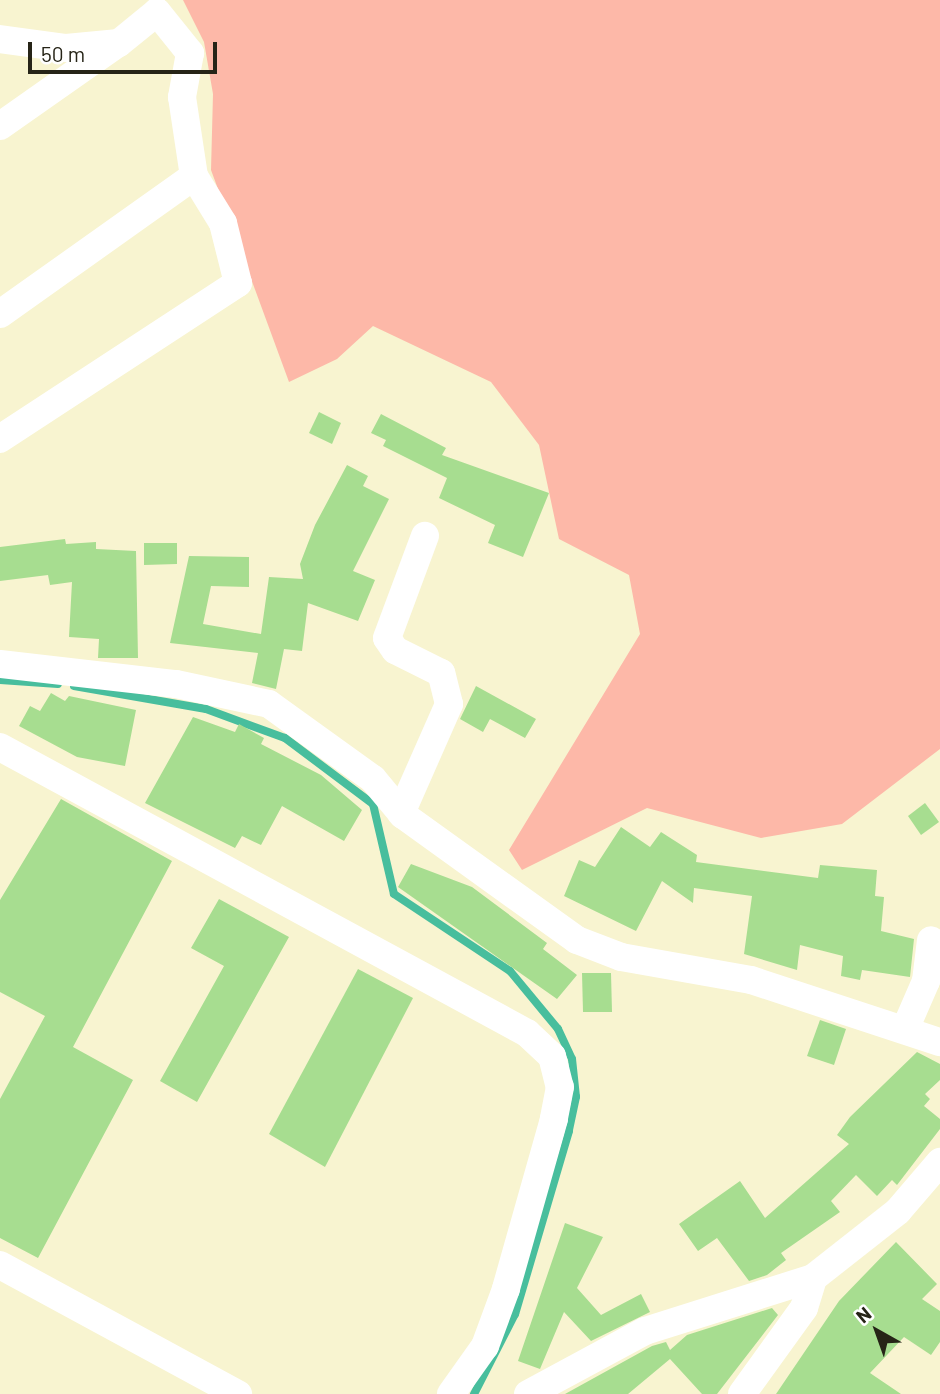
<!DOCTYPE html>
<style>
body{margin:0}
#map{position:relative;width:940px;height:1394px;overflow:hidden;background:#f8f4d0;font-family:Barlow,sans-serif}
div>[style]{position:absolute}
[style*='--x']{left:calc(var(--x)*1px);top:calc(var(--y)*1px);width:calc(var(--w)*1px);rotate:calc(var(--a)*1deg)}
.green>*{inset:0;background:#fdb8a8}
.stream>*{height:8px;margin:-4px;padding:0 4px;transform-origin:4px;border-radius:4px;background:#48be9d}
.building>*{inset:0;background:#a7dd90}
.minor>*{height:28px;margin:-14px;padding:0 14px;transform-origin:14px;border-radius:14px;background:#fff}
span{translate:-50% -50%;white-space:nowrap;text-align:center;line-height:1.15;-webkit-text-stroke:6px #fff;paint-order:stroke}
.north{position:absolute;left:842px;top:1296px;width:70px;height:70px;-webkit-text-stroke:5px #fff;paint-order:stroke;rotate:320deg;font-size:19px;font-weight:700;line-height:28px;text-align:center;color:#262417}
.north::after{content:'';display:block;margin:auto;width:24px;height:32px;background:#262417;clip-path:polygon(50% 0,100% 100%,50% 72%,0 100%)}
.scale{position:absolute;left:28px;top:42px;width:189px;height:32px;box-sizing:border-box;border:4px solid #262417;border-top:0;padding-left:9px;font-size:21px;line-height:24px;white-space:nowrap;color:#262417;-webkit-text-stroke:5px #fff;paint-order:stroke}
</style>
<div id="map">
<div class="green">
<i style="clip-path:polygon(183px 0,940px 0,940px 749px,842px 824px,761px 838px,647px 808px,522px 870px,509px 850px,640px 634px,629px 575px,559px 539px,539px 445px,491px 382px,373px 326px,337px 359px,289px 382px,211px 170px,213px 94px,204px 42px)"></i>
</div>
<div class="stream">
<i style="--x:0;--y:680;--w:58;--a:3.9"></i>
<i style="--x:74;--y:686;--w:134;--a:9.9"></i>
<i style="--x:206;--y:709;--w:84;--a:20.2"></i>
<i style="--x:285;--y:738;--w:110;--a:36.9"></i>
<i style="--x:373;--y:804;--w:92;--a:76.9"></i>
<i style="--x:394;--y:894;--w:139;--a:33.6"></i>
<i style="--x:510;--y:971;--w:75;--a:50.4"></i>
<i style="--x:558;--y:1029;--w:33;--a:65"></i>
<i style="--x:572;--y:1059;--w:38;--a:84"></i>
<i style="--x:576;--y:1097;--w:35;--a:102"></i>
<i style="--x:569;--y:1131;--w:191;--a:106.4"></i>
<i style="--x:515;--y:1314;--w:90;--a:117.1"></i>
</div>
<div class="building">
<i style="clip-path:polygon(319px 412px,341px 423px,332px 444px,309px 433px)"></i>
<i style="clip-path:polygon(381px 414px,446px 448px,442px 455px,549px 493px,523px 557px,488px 543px,495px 525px,439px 498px,447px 478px,383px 446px,386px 440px,371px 433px)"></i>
<i style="clip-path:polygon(347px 465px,368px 476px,363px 486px,389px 499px,353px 571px,375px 580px,358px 621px,308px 603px,302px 651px,284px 649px,276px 689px,252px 683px,258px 653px,170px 643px,189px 556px,249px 557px,249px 587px,211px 586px,203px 624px,261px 634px,269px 577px,303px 579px,300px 564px,315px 525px)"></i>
<i style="clip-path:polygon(65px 539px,66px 544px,96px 542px,96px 549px,136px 551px,138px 658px,98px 658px,99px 639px,69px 637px,72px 582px,50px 585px,48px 575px,0 581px,0 547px)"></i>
<i style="clip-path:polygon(144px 543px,177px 543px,177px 564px,144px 565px)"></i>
<i style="clip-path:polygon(476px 686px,536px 719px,525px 738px,490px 719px,483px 732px,460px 719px)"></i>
<i style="clip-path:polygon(51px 693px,65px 701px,69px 696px,136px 710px,125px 766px,77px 757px,19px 726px,30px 706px,40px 711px)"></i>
<i style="clip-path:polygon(193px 717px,235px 732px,239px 724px,264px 738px,261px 744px,321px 775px,362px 810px,344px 841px,282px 806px,261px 845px,242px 836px,235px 848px,145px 803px)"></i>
<i style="clip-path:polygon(61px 799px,172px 861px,73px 1047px,133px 1080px,38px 1258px,0 1238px,0 1099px,45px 1016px,0 992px,0 900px)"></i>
<i style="clip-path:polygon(925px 803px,939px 822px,921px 835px,908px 816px)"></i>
<i style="clip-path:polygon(621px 827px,650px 847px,661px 832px,697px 855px,696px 862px,818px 878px,820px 865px,877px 870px,875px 896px,884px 897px,881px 931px,914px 939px,910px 977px,862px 970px,860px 980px,841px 976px,843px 956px,800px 945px,797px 970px,744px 954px,752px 896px,694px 888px,693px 903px,662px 881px,636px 931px,564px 896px,579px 860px,595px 867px)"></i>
<i style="clip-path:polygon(411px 864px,472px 887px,547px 943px,543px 949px,577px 975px,557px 999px,398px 887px)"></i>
<i style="clip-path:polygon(219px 899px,289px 937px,197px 1102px,160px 1081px,224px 966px,191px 948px)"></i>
<i style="clip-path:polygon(358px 969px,413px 998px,325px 1167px,269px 1134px)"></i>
<i style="clip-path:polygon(582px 973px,611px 973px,612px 1012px,583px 1012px)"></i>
<i style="clip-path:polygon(820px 1020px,846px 1029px,834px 1065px,807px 1056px)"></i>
<i style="clip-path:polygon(917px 1052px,940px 1064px,940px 1080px,925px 1094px,930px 1099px,924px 1106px,940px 1119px,940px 1129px,897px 1185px,892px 1180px,877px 1196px,856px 1175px,831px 1201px,840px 1212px,781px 1253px,786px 1260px,767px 1275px,749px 1281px,717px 1238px,698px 1251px,679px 1224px,740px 1181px,765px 1218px,849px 1144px,837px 1135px,850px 1117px)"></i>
<i style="clip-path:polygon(565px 1223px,603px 1237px,577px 1288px,601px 1315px,641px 1294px,650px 1312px,591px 1341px,564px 1312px,540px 1369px,518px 1361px)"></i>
<i style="clip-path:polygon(896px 1242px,937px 1284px,922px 1299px,940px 1311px,940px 1342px,931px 1355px,904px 1337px,870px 1373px,901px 1394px,776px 1394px,839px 1301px)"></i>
<i style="clip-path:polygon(772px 1308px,778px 1315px,717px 1394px,702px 1394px,670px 1359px,628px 1394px,565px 1394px,652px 1346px,666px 1342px,670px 1350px,687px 1335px)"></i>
</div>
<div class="minor">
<i style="--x:0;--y:39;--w:67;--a:7.8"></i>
<i style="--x:66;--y:48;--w:53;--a:-5.4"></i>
<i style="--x:119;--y:43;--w:49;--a:-39.2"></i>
<i style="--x:157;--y:12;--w:53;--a:51.2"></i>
<i style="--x:190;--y:53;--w:45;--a:100.3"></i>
<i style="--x:182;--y:97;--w:80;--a:81.4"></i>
<i style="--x:194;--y:176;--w:55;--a:58.3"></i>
<i style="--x:223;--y:223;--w:62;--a:76"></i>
<i style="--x:238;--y:283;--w:285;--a:146.8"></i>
<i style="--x:0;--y:126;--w:144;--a:-35.1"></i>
<i style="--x:0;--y:314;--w:238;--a:-35.4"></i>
<i style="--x:0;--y:664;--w:177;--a:6.5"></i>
<i style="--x:176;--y:684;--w:95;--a:12.1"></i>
<i style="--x:269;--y:704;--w:128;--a:35.8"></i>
<i style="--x:373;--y:779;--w:47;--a:50.2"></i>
<i style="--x:403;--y:815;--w:214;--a:35.7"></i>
<i style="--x:577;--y:940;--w:47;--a:21.1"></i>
<i style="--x:621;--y:957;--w:132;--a:10"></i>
<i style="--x:751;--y:980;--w:199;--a:18.2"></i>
<i style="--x:0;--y:747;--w:600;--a:28.49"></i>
<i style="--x:527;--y:1033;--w:34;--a:43"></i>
<i style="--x:552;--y:1056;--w:32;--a:76"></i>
<i style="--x:560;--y:1087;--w:33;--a:101"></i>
<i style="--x:554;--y:1119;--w:177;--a:105.8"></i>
<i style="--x:506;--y:1289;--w:61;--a:110.2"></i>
<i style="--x:485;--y:1346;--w:59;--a:125.3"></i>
<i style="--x:401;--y:813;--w:119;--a:-66.2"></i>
<i style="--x:449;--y:704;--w:32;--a:-104"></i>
<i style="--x:441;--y:673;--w:51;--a:-153.4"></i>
<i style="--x:395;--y:650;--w:14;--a:-124"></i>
<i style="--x:387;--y:638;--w:109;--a:-69.6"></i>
<i style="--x:906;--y:1027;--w:50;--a:-66.5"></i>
<i style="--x:926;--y:981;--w:41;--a:-83"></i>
<i style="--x:0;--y:1265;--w:271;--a:28.5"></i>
<i style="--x:528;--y:1394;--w:133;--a:-28.3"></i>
<i style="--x:645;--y:1331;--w:176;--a:-17.5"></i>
<i style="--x:813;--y:1278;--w:108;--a:-38.2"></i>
<i style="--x:898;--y:1211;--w:65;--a:-49.4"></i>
<i style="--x:742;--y:1394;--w:106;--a:-54.2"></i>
<i style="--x:804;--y:1308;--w:31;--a:-73"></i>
</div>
<div class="north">N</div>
<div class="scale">50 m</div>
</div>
